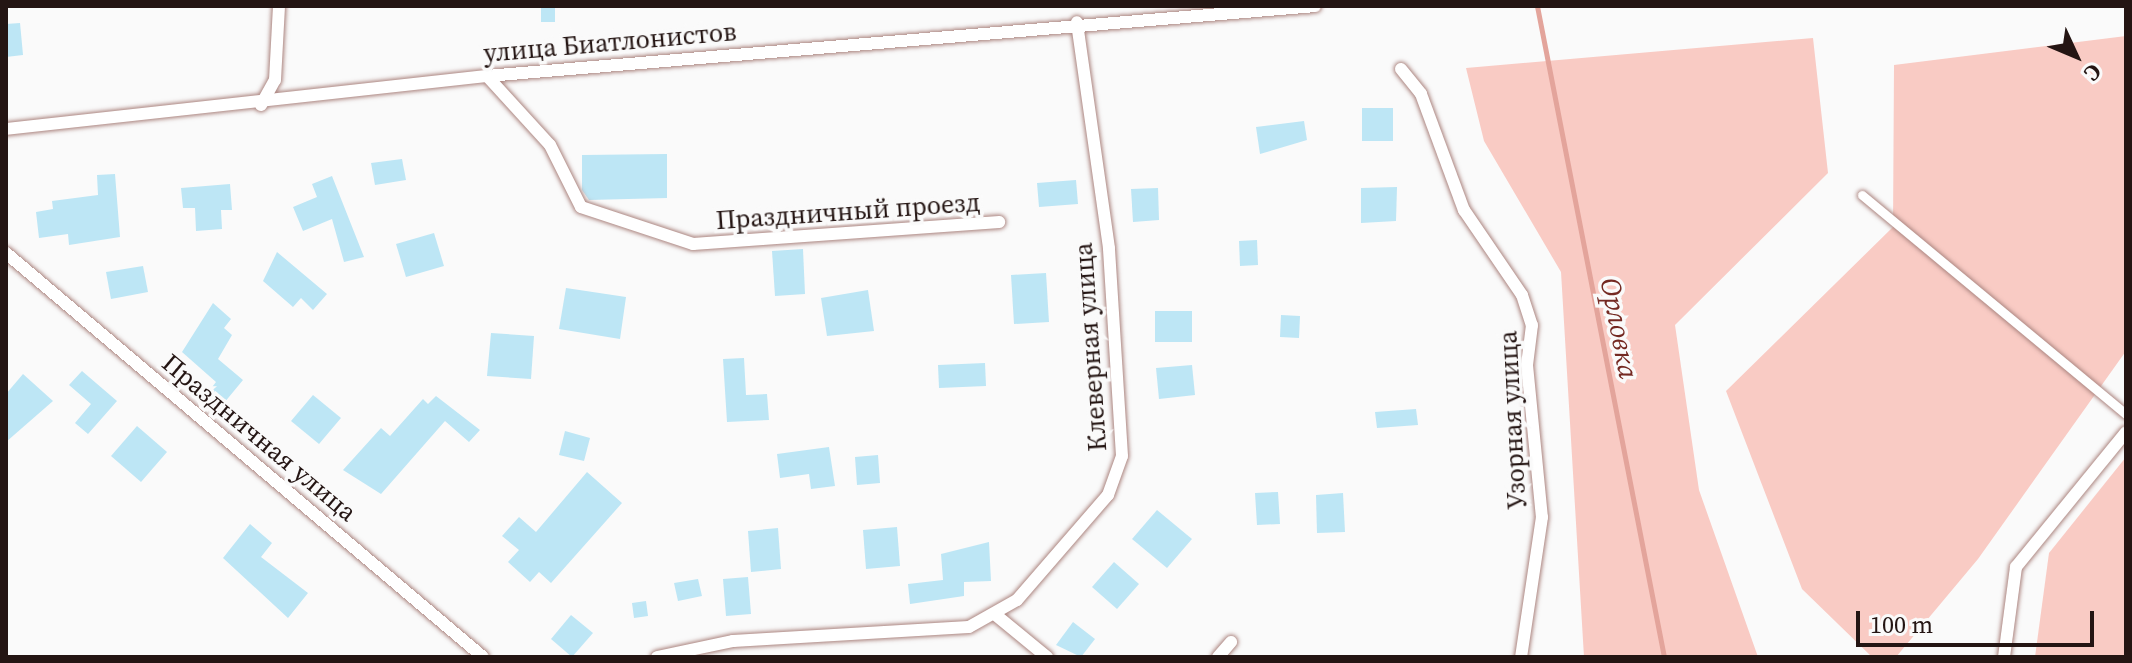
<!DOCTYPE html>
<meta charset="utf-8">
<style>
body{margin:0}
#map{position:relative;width:2132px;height:663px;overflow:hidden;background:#fafafa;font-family:"Source Serif 4",serif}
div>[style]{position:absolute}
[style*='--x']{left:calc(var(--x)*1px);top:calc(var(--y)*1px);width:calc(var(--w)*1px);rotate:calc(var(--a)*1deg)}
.green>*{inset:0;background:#f9cbc4}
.stream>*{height:5px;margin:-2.5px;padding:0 2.5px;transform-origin:2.5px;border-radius:2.5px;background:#e3a49b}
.building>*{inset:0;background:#bde6f5}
.roads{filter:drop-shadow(0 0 2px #ac8681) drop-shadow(0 0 2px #ac8681)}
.pedestrian>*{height:9px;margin:-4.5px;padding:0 4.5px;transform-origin:4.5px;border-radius:4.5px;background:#fff}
.minor>*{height:12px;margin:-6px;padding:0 6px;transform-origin:6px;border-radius:6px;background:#fff}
span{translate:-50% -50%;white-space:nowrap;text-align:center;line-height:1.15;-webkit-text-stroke:7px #fafafa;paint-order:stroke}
.street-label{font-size:26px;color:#241513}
.water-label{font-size:28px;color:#742922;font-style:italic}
.frame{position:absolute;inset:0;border:8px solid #241513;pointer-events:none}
.north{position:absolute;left:2036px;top:16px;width:80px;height:80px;-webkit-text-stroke:6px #fafafa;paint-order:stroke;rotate:134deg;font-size:22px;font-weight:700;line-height:32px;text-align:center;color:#241513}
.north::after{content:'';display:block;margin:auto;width:28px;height:36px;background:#241513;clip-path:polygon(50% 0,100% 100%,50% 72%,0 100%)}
.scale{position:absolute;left:1856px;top:611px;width:238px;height:36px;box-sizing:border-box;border:4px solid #241513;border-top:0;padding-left:10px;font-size:24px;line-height:28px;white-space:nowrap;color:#241513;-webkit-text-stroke:6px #fafafa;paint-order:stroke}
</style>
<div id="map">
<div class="green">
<i style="clip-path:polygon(2126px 36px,2126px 351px,1978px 559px,1896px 657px,1872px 657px,1802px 589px,1726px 391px,1893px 227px,1894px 65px)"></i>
<i style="clip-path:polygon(1813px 38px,1828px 173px,1675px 325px,1699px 490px,1758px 657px,1584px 657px,1561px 272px,1484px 141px,1466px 68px)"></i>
<i style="clip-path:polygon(2126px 457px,2126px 657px,2035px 657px,2049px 553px)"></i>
</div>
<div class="stream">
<i style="--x:1537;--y:6;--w:663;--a:78.96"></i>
</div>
<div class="building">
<i style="clip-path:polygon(541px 6px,555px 6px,555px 22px,541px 22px)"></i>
<i style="clip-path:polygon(20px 23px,23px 55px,6px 57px,6px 24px)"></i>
<i style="clip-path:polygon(1362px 108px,1393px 108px,1393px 141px,1362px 141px)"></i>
<i style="clip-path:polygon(1304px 121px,1307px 140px,1260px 154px,1256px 127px)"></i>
<i style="clip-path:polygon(667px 154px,667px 198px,589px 200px,582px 190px,582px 155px)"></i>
<i style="clip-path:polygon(402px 159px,406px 180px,375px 185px,371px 163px)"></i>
<i style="clip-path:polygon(115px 174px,120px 237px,69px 245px,68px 234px,39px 238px,36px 212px,53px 209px,52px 201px,98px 195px,97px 175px)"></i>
<i style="clip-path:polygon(332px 176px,364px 257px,344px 262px,332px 219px,303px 231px,293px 207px,317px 197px,312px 184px)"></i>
<i style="clip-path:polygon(1076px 180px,1078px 204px,1039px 207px,1037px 183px)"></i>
<i style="clip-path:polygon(230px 184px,232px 210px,221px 210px,222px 229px,196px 231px,195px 208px,183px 208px,181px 188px)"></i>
<i style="clip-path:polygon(1397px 187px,1396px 221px,1361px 223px,1361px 188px)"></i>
<i style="clip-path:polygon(1158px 188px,1159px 220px,1133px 222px,1131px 189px)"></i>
<i style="clip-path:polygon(434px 233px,444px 266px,406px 277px,396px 244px)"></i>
<i style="clip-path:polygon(1257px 240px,1258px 265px,1240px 266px,1239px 241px)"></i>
<i style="clip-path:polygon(803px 249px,805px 294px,775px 296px,772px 251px)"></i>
<i style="clip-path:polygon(277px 252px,327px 294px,313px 310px,301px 298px,293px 307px,263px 281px)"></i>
<i style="clip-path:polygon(143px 266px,148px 292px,111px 299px,106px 272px)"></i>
<i style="clip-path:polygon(1046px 273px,1049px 322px,1014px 324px,1011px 275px)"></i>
<i style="clip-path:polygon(566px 288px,626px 297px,620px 339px,559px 329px)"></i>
<i style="clip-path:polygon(868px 290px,874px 331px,827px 336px,821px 298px)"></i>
<i style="clip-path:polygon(213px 303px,231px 319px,224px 328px,232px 335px,218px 359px,243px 380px,224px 403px,209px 391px,216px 382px,182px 352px)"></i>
<i style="clip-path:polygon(1155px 311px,1192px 311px,1192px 342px,1155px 342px)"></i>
<i style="clip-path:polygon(1281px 315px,1300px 316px,1299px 338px,1280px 337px)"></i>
<i style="clip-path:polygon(491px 333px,534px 336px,531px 379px,487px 376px)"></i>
<i style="clip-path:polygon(744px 358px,746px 395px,767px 394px,769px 420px,727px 422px,723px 359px)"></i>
<i style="clip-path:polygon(985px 363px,986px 386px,939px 388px,938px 365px)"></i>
<i style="clip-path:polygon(1192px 365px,1195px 395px,1159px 399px,1156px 368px)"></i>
<i style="clip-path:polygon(82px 371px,117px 401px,88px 434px,75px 423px,91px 404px,69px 385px)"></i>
<i style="clip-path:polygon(23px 374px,53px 401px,6px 442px,6px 394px)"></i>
<i style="clip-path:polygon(313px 395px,341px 418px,319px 444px,291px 421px)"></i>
<i style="clip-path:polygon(436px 396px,480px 430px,469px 442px,445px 421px,381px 494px,343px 470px,381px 428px,390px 436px,423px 399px,428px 404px)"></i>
<i style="clip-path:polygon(1416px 409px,1418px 425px,1377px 428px,1375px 412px)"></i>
<i style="clip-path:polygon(137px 426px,167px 452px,141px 482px,111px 456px)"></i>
<i style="clip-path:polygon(565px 431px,590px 438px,584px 461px,559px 455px)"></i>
<i style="clip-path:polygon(829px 447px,835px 486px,811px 489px,809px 474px,780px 478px,777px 454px)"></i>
<i style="clip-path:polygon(878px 455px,880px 483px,857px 485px,855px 457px)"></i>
<i style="clip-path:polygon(587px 472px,622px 503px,551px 583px,539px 572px,530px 582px,508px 562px,519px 550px,502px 536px,519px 517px,536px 532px)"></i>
<i style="clip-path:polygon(1278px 492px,1280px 524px,1257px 525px,1255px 493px)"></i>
<i style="clip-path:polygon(1343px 493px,1345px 532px,1317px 533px,1316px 495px)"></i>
<i style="clip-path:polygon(1157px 510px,1192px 539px,1167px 568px,1132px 539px)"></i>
<i style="clip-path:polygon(250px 524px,272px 543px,261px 557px,308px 593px,288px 618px,223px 558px)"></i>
<i style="clip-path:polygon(897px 527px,900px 566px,866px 569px,863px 530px)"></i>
<i style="clip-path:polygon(778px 528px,781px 569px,751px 572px,748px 531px)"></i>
<i style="clip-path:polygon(989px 542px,991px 581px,964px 582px,964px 596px,910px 604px,908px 584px,943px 580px,941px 554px)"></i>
<i style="clip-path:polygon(1114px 562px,1139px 584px,1117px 609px,1092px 587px)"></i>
<i style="clip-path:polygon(748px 577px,751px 614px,726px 616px,723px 579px)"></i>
<i style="clip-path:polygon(698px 579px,702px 596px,678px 601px,674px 583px)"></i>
<i style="clip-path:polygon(646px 601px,648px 616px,634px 618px,632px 603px)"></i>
<i style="clip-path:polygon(571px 615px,593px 633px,572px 657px,551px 639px)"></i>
<i style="clip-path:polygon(1073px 622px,1095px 639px,1081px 657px,1056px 645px)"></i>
</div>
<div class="roads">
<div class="pedestrian">
<i style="--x:1862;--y:195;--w:343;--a:39.7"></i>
</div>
<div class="minor">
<i style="--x:1401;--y:69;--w:32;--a:51"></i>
<i style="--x:1421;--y:94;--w:124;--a:69.7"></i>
<i style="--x:1464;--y:210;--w:103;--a:55.7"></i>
<i style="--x:1522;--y:295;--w:32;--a:72"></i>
<i style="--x:1532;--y:325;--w:40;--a:97.1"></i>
<i style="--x:1527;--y:365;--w:153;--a:84.4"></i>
<i style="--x:1542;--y:517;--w:142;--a:98.5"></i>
<i style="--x:487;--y:76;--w:93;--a:47.6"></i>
<i style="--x:550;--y:145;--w:69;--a:63.4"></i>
<i style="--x:581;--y:207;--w:118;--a:18.3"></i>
<i style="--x:693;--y:244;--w:307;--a:-4.1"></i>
<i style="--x:261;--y:105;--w:29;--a:-61"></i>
<i style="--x:275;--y:80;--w:74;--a:-86.9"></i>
<i style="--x:6;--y:129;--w:484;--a:-6.3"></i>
<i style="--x:487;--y:76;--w:831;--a:-4.83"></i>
<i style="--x:6;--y:253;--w:625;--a:40.26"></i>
<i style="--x:997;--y:616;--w:65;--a:39.4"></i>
<i style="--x:657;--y:657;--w:78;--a:-11.9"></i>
<i style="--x:733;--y:641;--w:236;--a:-3.4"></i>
<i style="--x:969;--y:627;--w:55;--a:-29.4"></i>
<i style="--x:1017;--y:600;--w:139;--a:-49.1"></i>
<i style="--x:1108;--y:495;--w:41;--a:-70.3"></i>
<i style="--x:1122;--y:456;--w:208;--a:-93.6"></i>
<i style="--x:1109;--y:248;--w:228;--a:-98.1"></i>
<i style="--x:1218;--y:657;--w:20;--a:-49"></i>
<i style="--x:2004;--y:657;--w:91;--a:-82.4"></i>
<i style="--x:2016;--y:567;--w:174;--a:-50.8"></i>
</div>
</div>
<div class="street-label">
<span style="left:610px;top:43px;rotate:-5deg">улица Биатлонистов</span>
<span style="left:848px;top:212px;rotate:-4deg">Праздничный проезд</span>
<span style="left:1091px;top:347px;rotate:-94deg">Клеверная улица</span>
<span style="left:1513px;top:420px;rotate:-93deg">Узорная улица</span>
<span style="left:259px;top:438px;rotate:40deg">Праздничная улица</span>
</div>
<div class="water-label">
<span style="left:1620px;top:328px;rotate:79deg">Орловка</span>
</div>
<div class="frame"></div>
<div class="north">С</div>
<div class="scale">100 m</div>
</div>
